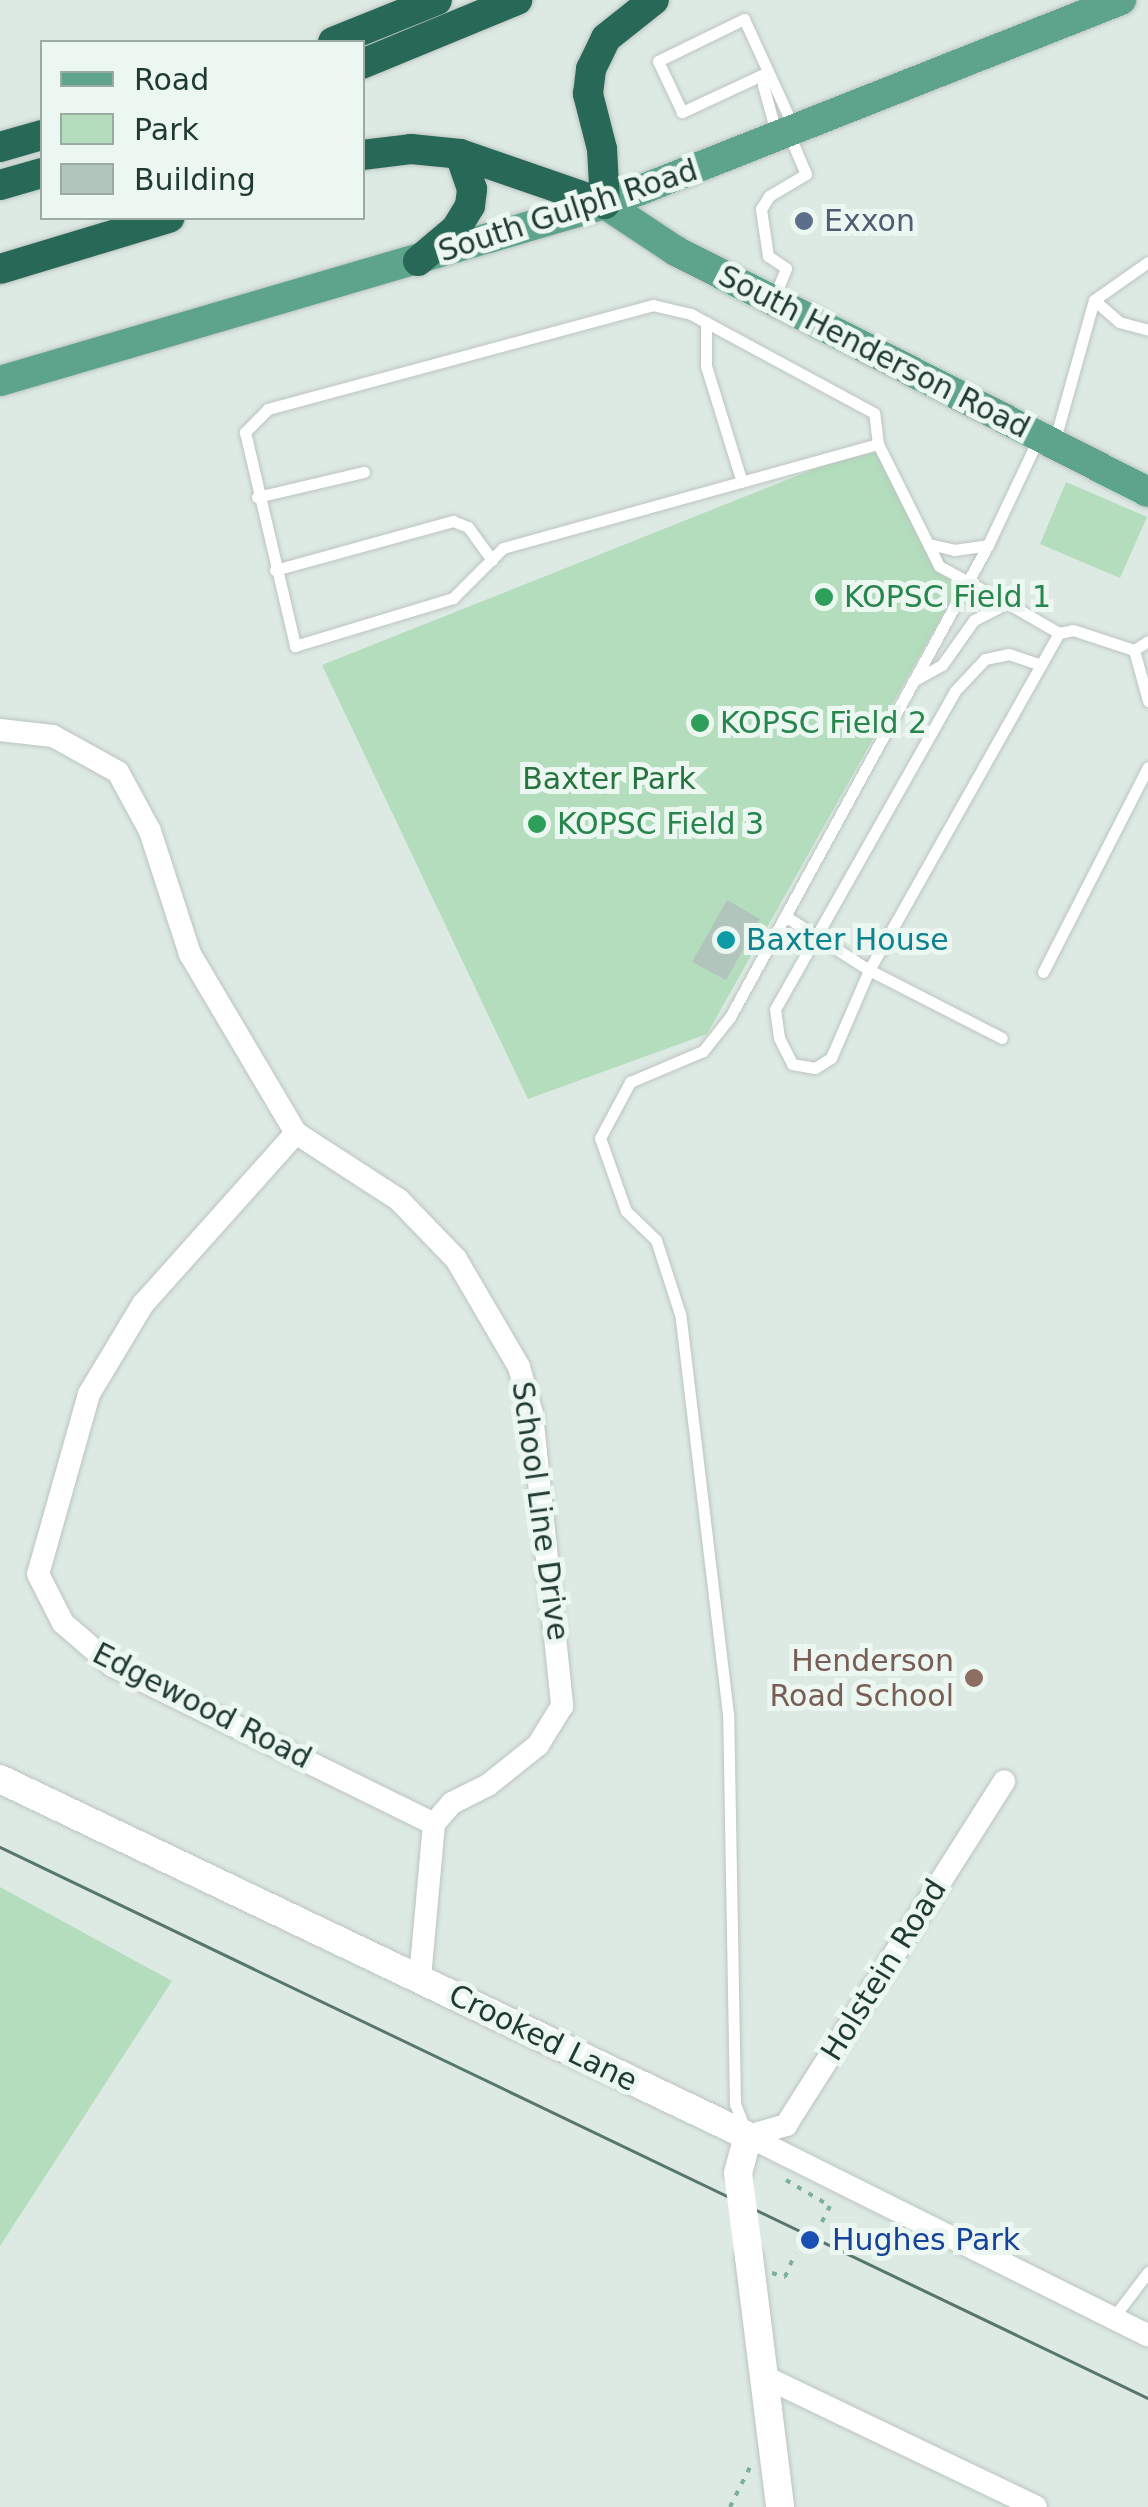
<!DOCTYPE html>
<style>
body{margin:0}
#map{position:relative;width:1148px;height:2507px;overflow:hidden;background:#ddeae3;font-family:"DejaVu Sans",sans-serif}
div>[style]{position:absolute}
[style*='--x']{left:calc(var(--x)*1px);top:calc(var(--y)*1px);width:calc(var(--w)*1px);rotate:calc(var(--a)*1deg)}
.green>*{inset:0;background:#b3ddbc}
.building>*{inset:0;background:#b2c5bc}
.path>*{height:4px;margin-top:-2px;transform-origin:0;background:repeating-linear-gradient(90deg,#7bb09c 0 5px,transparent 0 13px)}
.roads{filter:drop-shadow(0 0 2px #bcc4c1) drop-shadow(0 0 2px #bcc4c1)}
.service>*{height:11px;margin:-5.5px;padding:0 5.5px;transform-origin:5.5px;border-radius:5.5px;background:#fff}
.minor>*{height:22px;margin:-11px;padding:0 11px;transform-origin:11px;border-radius:11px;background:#fff}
.tertiary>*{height:28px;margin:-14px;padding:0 14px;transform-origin:14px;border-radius:14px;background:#fff}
.primary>*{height:30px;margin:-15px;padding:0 15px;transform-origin:15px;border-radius:15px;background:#5ea38c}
.motorway>*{height:30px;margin:-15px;padding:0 15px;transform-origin:15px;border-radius:15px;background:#286856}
.tram>*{height:2.5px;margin:-1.25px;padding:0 1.25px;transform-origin:1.25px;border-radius:1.25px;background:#57776c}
.tertiary-bridge>*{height:28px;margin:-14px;padding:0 14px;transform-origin:14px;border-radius:14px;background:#fff}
.dots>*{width:28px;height:28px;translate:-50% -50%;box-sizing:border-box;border:5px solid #edf7f1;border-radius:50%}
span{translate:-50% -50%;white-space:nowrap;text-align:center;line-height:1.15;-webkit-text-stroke:10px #edf7f1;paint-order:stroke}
.street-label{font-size:30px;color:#1e3a31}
.service-label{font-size:30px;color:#4e5e75}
.left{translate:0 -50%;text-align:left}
.leisure-label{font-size:30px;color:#27864d}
.park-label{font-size:30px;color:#25743e}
.culture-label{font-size:30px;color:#0d838f}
.education-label{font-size:30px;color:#785e54}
.right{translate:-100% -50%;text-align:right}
.transit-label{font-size:30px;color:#164399}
.legend{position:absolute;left:40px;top:40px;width:325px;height:180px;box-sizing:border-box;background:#edf7f1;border:2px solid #9aaba4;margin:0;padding:12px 18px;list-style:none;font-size:30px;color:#1e3a31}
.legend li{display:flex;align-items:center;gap:20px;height:50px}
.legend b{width:50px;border:2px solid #9aaba4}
</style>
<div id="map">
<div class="green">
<i style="clip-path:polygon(872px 446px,960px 584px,707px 1034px,528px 1099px,322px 665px)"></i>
<i style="clip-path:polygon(1066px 482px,1147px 517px,1120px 578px,1040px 544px)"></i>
<i style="clip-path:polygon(0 1887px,172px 1981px,0 2246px)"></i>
</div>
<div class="building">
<i style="clip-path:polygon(727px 900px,760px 919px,726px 980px,692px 962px)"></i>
</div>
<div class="path">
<i style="--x:786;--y:2180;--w:51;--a:30.6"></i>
<i style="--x:830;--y:2206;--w:27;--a:117"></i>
<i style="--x:772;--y:2273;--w:14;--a:17"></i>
<i style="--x:785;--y:2277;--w:26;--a:-67"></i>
<i style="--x:730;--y:2507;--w:45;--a:-63.4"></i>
</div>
<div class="roads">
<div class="service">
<i style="--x:766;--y:73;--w:93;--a:155.1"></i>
<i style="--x:682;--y:112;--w:56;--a:-115.2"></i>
<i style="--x:658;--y:61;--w:96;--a:-26"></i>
<i style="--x:744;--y:19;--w:118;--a:65.4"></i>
<i style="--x:766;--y:73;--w:12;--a:104"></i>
<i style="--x:763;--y:85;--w:53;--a:74.6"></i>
<i style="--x:774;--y:298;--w:32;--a:-68"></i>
<i style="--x:786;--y:268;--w:22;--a:-146"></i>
<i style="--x:768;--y:256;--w:48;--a:-98.5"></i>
<i style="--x:761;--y:209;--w:15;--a:-58"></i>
<i style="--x:769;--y:196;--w:43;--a:-30.7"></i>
<i style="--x:806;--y:174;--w:46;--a:-113.2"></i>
<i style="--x:1094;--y:300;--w:33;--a:41"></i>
<i style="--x:1119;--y:322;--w:30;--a:15"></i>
<i style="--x:706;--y:322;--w:44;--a:90"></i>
<i style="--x:706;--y:366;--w:121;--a:72.8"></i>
<i style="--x:1054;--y:443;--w:148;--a:-74.4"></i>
<i style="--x:1094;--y:300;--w:66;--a:-35.1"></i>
<i style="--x:878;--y:444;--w:31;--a:-97"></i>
<i style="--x:874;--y:413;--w:208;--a:-151.6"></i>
<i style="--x:691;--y:314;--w:39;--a:-167"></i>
<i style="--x:653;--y:305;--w:399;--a:164.9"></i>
<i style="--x:268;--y:409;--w:33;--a:135"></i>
<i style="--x:245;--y:432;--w:220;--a:76.8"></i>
<i style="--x:295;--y:646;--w:165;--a:-16.9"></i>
<i style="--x:453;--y:598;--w:71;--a:-45"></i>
<i style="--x:503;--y:548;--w:389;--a:-15.5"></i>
<i style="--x:878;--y:444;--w:136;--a:63.4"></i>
<i style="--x:939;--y:566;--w:77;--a:28.6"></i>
<i style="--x:257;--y:497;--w:110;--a:-13.2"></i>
<i style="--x:929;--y:544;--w:26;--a:13"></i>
<i style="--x:954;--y:550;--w:34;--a:-8"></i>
<i style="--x:275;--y:570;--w:185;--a:-15.4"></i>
<i style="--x:453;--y:521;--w:16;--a:22"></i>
<i style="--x:468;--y:527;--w:41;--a:54"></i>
<i style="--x:1148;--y:641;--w:17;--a:147"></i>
<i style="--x:1134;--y:650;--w:53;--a:74.6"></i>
<i style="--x:1041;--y:665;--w:34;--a:-161"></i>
<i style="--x:1009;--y:654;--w:25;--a:168"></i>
<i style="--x:985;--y:659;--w:44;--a:133.2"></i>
<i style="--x:955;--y:691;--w:365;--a:119.5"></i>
<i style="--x:775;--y:1009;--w:29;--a:82"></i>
<i style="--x:779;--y:1038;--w:29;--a:63"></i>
<i style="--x:792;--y:1064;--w:23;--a:10"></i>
<i style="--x:815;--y:1068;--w:19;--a:-32"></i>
<i style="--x:831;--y:1058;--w:96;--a:-66.6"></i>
<i style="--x:869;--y:970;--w:387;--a:-60.6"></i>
<i style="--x:1059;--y:633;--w:14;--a:-12"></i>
<i style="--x:1073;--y:630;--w:64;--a:18.2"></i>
<i style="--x:913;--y:681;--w:33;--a:-29"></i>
<i style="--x:942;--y:665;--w:55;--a:-54.6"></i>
<i style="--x:974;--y:620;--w:37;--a:-27"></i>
<i style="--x:1007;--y:603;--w:60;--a:30"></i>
<i style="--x:785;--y:916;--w:100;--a:32.7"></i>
<i style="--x:869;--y:970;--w:149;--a:27.1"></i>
<i style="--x:1043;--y:972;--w:230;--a:-62.9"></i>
<i style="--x:744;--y:2127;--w:25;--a:-111"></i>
<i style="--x:735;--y:2104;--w:390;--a:-91"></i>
<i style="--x:728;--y:1714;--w:403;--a:-96.8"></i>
<i style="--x:680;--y:1314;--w:78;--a:-108"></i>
<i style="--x:656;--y:1240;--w:42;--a:-136"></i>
<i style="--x:626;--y:1211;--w:77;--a:-109.6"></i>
<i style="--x:600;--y:1138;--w:64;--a:-61.8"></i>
<i style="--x:630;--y:1082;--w:79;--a:-23"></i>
<i style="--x:703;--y:1051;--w:43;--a:-51.5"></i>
<i style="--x:730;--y:1017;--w:538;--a:-61.34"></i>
<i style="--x:988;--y:545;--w:117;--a:-64.7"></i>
<i style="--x:1113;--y:2318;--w:58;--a:-52.7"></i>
</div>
<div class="minor">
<i style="--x:0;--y:730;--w:53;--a:6.5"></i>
<i style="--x:53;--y:736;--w:74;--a:29"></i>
<i style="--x:118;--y:772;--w:67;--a:61.5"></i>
<i style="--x:150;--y:831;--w:129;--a:72"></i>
<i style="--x:190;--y:954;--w:208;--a:59.4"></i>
<i style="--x:296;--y:1133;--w:123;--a:33"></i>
<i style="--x:399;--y:1200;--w:82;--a:46"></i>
<i style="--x:456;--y:1259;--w:125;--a:59.7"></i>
<i style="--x:519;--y:1367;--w:49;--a:74.5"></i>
<i style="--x:532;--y:1414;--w:294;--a:84.1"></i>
<i style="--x:562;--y:1706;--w:46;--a:121.6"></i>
<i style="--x:538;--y:1745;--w:64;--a:141.3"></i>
<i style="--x:488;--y:1785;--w:40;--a:153.4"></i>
<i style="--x:452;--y:1803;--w:28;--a:131"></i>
<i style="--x:434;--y:1824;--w:156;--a:95.2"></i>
<i style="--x:296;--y:1133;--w:229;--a:131.8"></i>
<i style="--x:143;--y:1304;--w:105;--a:121"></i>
<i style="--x:89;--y:1394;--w:187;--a:105.8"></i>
<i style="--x:38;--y:1574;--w:55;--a:63"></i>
<i style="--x:63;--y:1623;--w:66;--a:40.7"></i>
<i style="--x:113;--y:1666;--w:358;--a:26.2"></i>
<i style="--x:748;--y:2136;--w:40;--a:-16"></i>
<i style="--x:786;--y:2125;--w:407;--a:-57.6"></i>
<i style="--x:748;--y:2136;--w:447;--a:26.5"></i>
<i style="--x:767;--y:2378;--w:298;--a:25.6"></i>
</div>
<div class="tertiary">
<i style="--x:0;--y:1779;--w:829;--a:25.51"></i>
<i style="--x:748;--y:2136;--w:38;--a:105"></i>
<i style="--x:749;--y:2257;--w:252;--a:82.9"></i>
</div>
<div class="primary">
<i style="--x:605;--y:204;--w:85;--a:33.5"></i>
<i style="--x:676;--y:251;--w:530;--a:27.05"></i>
<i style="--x:0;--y:381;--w:630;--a:-16.31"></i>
<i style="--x:605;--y:204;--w:555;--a:-21.57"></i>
</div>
<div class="motorway">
<i style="--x:333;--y:42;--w:112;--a:-22"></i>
<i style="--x:362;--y:64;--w:168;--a:-22.4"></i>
<i style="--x:0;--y:147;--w:44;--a:-15.9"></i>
<i style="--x:362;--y:155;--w:49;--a:-7"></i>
<i style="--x:411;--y:149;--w:49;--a:5.8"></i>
<i style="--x:460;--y:154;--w:153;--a:19"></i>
<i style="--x:605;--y:204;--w:55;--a:-93.1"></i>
<i style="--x:602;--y:149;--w:57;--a:-104.3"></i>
<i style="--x:588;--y:94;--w:25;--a:-83"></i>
<i style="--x:591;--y:69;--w:34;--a:-64"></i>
<i style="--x:606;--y:38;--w:61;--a:-38.4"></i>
<i style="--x:0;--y:185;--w:44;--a:-15.9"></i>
<i style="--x:418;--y:261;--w:50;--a:-40.1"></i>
<i style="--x:456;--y:229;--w:27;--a:-59"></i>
<i style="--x:470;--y:206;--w:17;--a:-83"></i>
<i style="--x:472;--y:189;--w:37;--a:-109"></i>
<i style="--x:0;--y:269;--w:177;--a:-16.8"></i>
</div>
</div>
<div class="tram">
<i style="--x:0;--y:1847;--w:1273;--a:25.64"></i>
</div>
<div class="tertiary-bridge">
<i style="--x:738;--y:2173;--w:85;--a:82.5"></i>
</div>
<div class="dots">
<i style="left:804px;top:221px;background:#5c6f8a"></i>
<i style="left:824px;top:597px;background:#2e9e5b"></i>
<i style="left:700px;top:723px;background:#2e9e5b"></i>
<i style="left:537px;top:824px;background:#2e9e5b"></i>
<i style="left:726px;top:940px;background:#0f9aa8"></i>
<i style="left:974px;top:1678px;background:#8d6e63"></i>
<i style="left:810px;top:2240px;background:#1a4fb4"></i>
</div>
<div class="street-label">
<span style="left:568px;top:211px;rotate:-18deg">South Gulph Road</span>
<span style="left:874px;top:352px;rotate:27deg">South Henderson Road</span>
<span style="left:540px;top:1511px;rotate:82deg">School Line Drive</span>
<span style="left:202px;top:1706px;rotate:27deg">Edgewood Road</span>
<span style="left:884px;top:1970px;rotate:-58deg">Holstein Road</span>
<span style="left:543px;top:2038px;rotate:26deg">Crooked Lane</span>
</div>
<div class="service-label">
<span class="left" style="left:824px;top:221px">Exxon</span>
</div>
<div class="leisure-label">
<span class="left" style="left:844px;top:597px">KOPSC Field 1</span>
<span class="left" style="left:720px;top:723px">KOPSC Field 2</span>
<span class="left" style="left:557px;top:824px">KOPSC Field 3</span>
</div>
<div class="park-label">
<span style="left:609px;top:779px">Baxter Park</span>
</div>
<div class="culture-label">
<span class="left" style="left:746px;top:940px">Baxter House</span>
</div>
<div class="education-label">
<span class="right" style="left:954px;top:1678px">Henderson<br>Road School</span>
</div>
<div class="transit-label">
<span class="left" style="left:832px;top:2240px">Hughes Park</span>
</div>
<ul class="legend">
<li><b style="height:12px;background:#5ea38c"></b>Road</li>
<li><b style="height:28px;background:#b3ddbc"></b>Park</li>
<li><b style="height:28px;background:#b2c5bc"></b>Building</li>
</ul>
</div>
